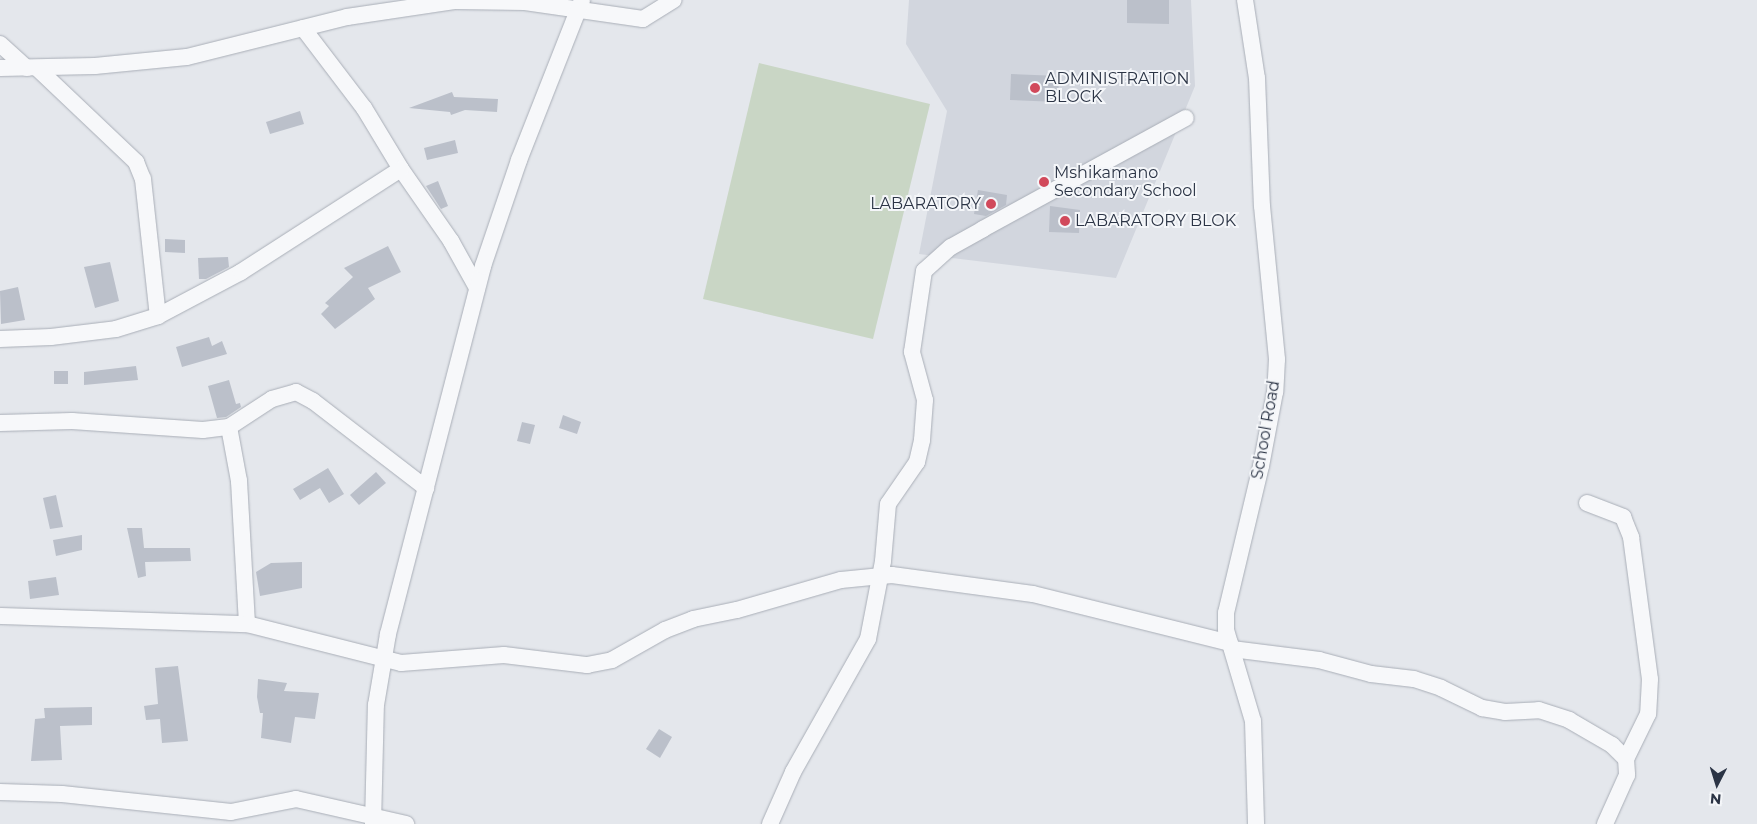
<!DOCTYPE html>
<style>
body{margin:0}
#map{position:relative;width:1757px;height:824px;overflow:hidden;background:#e4e7ec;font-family:Montserrat,sans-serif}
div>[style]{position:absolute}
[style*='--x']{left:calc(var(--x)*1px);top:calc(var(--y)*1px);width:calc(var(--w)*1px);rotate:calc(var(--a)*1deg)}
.built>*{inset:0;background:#d2d6de}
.green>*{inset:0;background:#c9d6c5}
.building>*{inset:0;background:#bbc0ca}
.roads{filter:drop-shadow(0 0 1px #a9aeb7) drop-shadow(0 0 1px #a9aeb7)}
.street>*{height:16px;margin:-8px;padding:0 8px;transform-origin:8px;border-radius:8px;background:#f7f8fa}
.dots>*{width:14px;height:14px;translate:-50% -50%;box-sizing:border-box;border:2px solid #f4f6f9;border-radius:50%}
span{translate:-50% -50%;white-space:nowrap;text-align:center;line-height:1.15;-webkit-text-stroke:4px #f4f6f9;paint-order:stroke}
.poi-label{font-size:16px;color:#2b3445}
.left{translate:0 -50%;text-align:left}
.right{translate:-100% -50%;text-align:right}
.street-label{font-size:16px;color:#2b3445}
.north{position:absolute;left:1692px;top:759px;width:50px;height:50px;-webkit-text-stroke:4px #f4f6f9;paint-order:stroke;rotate:185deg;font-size:14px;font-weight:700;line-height:20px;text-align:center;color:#2b3445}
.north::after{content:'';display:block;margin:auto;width:18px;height:22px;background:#2b3445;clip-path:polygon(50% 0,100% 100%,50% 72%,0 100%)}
</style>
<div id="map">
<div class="built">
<i style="clip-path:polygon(909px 0,1191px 0,1195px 86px,1116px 278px,919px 254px,947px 111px,906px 44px)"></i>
</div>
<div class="green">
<i style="clip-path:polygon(759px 63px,930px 104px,873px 339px,703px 299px)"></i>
</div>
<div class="building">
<i style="clip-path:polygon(1127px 0,1169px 0,1169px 24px,1127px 23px)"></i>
<i style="clip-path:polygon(1011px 74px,1059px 76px,1058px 102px,1010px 100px)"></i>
<i style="clip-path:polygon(452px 92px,454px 97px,498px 99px,497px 112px,465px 110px,451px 115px,450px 112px,409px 108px)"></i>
<i style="clip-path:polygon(300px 111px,304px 124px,270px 134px,266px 122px)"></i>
<i style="clip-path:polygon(455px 140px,458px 153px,427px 160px,424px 148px)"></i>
<i style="clip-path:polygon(438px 181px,448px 206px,441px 209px,426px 186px)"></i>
<i style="clip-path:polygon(978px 190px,1007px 195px,1006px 205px,986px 216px,974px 214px)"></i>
<i style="clip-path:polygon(1050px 206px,1080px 210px,1079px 233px,1049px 232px)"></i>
<i style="clip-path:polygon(165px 239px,185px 240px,185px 253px,165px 252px)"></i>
<i style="clip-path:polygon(388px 246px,401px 272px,368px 288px,375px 299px,335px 329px,321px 314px,329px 306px,325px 303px,353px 277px,344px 268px)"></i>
<i style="clip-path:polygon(228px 257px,229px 267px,206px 279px,199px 279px,198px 258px)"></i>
<i style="clip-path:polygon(110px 262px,119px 301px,95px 308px,84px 267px)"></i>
<i style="clip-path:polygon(18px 287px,25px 320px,1px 324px,0 291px)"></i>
<i style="clip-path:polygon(209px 337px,212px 346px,222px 341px,227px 354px,182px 367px,176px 347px)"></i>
<i style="clip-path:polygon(136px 366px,138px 380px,84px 385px,84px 372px)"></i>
<i style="clip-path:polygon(54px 371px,68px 371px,68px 384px,54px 384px)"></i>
<i style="clip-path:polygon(229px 380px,236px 404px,240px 403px,241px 407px,226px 417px,217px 418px,208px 386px)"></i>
<i style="clip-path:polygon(563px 415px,581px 422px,577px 434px,559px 428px)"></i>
<i style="clip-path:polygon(522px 422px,535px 425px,530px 444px,517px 441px)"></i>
<i style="clip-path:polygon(328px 468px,344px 494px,329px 503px,320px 488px,300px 500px,293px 489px)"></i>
<i style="clip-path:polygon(376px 472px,386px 483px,359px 505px,350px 495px)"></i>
<i style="clip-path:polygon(56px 495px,63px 527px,50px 529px,43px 498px)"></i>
<i style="clip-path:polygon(127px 528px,142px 528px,144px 548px,190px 548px,191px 561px,145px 562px,146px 576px,138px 578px)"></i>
<i style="clip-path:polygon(82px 535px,82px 550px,56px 556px,53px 540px)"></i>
<i style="clip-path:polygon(302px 562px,302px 588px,260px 596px,256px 572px,271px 563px)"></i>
<i style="clip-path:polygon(56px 577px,59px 595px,30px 599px,28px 581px)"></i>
<i style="clip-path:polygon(178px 666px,188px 741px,162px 743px,160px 719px,146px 720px,144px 706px,158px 704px,155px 668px)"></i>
<i style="clip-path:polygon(258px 679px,287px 683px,284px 691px,319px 693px,315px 719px,295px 717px,291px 743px,261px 738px,263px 713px,260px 713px,257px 697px)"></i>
<i style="clip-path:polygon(92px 707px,92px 725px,60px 726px,62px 760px,31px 761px,35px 719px,45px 718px,44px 708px)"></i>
<i style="clip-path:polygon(659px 729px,672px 737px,660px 758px,646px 749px)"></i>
</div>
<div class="roads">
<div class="street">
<i style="--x:1245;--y:0;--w:79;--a:81.3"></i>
<i style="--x:1257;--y:78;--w:128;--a:87.8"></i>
<i style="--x:1262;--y:206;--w:154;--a:84.4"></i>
<i style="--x:1277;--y:359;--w:33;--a:93"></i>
<i style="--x:1275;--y:392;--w:75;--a:100.7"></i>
<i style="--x:1261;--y:466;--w:151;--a:103.4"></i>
<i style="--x:1226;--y:613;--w:17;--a:90"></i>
<i style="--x:1226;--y:630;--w:95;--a:73.5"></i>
<i style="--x:1253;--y:721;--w:103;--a:88.3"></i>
<i style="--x:303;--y:28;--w:101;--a:52.7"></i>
<i style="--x:364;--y:108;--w:71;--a:58.8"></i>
<i style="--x:401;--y:169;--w:88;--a:55.2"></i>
<i style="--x:451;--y:241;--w:54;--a:61"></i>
<i style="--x:0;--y:44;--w:36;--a:42"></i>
<i style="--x:0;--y:68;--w:95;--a:-1.2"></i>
<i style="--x:95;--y:66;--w:92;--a:-5.6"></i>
<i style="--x:187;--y:57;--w:165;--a:-14"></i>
<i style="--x:347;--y:17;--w:110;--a:-8.4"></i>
<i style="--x:456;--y:1;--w:69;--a:0.8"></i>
<i style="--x:525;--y:2;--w:119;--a:8.2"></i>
<i style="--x:643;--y:19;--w:36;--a:-32"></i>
<i style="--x:37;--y:68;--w:137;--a:43.5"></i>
<i style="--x:136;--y:162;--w:18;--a:68"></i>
<i style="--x:143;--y:179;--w:138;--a:83.8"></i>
<i style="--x:0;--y:339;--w:51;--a:-2.2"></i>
<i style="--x:51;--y:337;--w:65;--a:-7"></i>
<i style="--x:116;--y:329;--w:44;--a:-17.2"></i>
<i style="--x:158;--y:316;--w:94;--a:-27.9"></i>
<i style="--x:241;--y:272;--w:190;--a:-32.8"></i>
<i style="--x:0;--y:423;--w:72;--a:-1.6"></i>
<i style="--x:72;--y:421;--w:131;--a:3.9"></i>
<i style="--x:203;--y:430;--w:26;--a:-7"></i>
<i style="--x:229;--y:427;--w:51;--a:-33.1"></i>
<i style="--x:272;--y:399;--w:25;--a:-16"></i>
<i style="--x:296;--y:392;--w:19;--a:28"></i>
<i style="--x:313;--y:401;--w:143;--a:37.6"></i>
<i style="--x:229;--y:427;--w:55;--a:79.5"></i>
<i style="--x:239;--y:481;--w:143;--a:86.8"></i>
<i style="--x:1587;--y:503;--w:39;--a:21"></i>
<i style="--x:1623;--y:517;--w:22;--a:68"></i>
<i style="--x:1631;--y:537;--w:143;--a:82.4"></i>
<i style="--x:1650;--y:679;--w:35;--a:93"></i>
<i style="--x:1648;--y:714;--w:50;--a:116.1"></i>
<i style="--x:0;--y:616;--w:247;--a:1.9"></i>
<i style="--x:247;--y:624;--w:159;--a:14.2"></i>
<i style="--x:401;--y:663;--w:103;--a:-4.4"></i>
<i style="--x:504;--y:655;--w:84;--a:6.9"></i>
<i style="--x:587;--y:665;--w:25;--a:-11"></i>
<i style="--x:612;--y:660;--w:61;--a:-29.5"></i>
<i style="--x:665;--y:630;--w:30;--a:-21"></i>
<i style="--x:693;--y:619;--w:45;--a:-11.6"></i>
<i style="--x:737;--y:610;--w:108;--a:-16.1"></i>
<i style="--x:841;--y:580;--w:51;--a:-5.6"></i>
<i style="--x:892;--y:575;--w:142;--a:7.7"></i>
<i style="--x:1033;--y:594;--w:203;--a:14"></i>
<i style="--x:1232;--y:649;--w:88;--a:7.2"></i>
<i style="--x:1319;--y:660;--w:54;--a:15.1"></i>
<i style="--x:1371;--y:674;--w:43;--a:6.6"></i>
<i style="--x:1414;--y:679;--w:28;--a:18"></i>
<i style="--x:1441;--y:688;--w:46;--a:26"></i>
<i style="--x:1482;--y:708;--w:23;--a:10"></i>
<i style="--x:1505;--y:712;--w:34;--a:-3"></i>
<i style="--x:1539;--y:710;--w:32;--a:18"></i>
<i style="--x:1569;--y:720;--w:50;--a:30.2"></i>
<i style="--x:1612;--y:745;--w:20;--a:45"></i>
<i style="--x:1626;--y:759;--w:16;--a:86"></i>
<i style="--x:1627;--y:775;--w:54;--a:114.2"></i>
<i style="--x:0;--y:792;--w:62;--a:1.8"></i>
<i style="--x:62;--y:794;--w:170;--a:6.1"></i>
<i style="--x:231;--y:812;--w:66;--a:-11.3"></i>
<i style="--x:296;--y:799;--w:113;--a:12.8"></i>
<i style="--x:373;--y:824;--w:119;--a:-88.6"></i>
<i style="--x:376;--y:705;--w:72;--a:-80.4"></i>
<i style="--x:388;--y:634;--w:380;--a:-75.5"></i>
<i style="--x:483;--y:266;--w:112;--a:-71.2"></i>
<i style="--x:519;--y:160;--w:172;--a:-68.5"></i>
<i style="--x:770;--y:824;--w:57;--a:-66.1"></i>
<i style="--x:793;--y:772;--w:153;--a:-60.6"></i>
<i style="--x:868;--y:639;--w:79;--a:-79.1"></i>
<i style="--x:883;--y:561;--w:57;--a:-85"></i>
<i style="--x:888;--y:504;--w:51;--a:-55.4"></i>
<i style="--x:917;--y:462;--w:23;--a:-77"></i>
<i style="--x:922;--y:440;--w:40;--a:-85.7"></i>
<i style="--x:925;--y:400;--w:50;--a:-105.2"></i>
<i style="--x:912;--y:352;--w:82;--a:-81.6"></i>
<i style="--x:924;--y:271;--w:36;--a:-42"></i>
<i style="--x:951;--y:247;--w:37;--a:-29"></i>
<i style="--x:983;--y:229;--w:231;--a:-28.7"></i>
</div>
</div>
<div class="dots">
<i style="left:1035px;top:88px;background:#d1495b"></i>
<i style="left:1044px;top:182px;background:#d1495b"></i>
<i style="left:991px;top:204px;background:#d1495b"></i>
<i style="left:1065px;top:221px;background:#d1495b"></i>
</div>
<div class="poi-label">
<span class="left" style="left:1045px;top:88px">ADMINISTRATION<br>BLOCK</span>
<span class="left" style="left:1054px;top:182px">Mshikamano<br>Secondary School</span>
<span class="right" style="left:981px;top:204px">LABARATORY</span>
<span class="left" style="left:1075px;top:221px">LABARATORY BLOK</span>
</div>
<div class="street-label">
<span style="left:1266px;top:430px;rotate:-80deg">School Road</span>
</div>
<div class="north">N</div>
</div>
